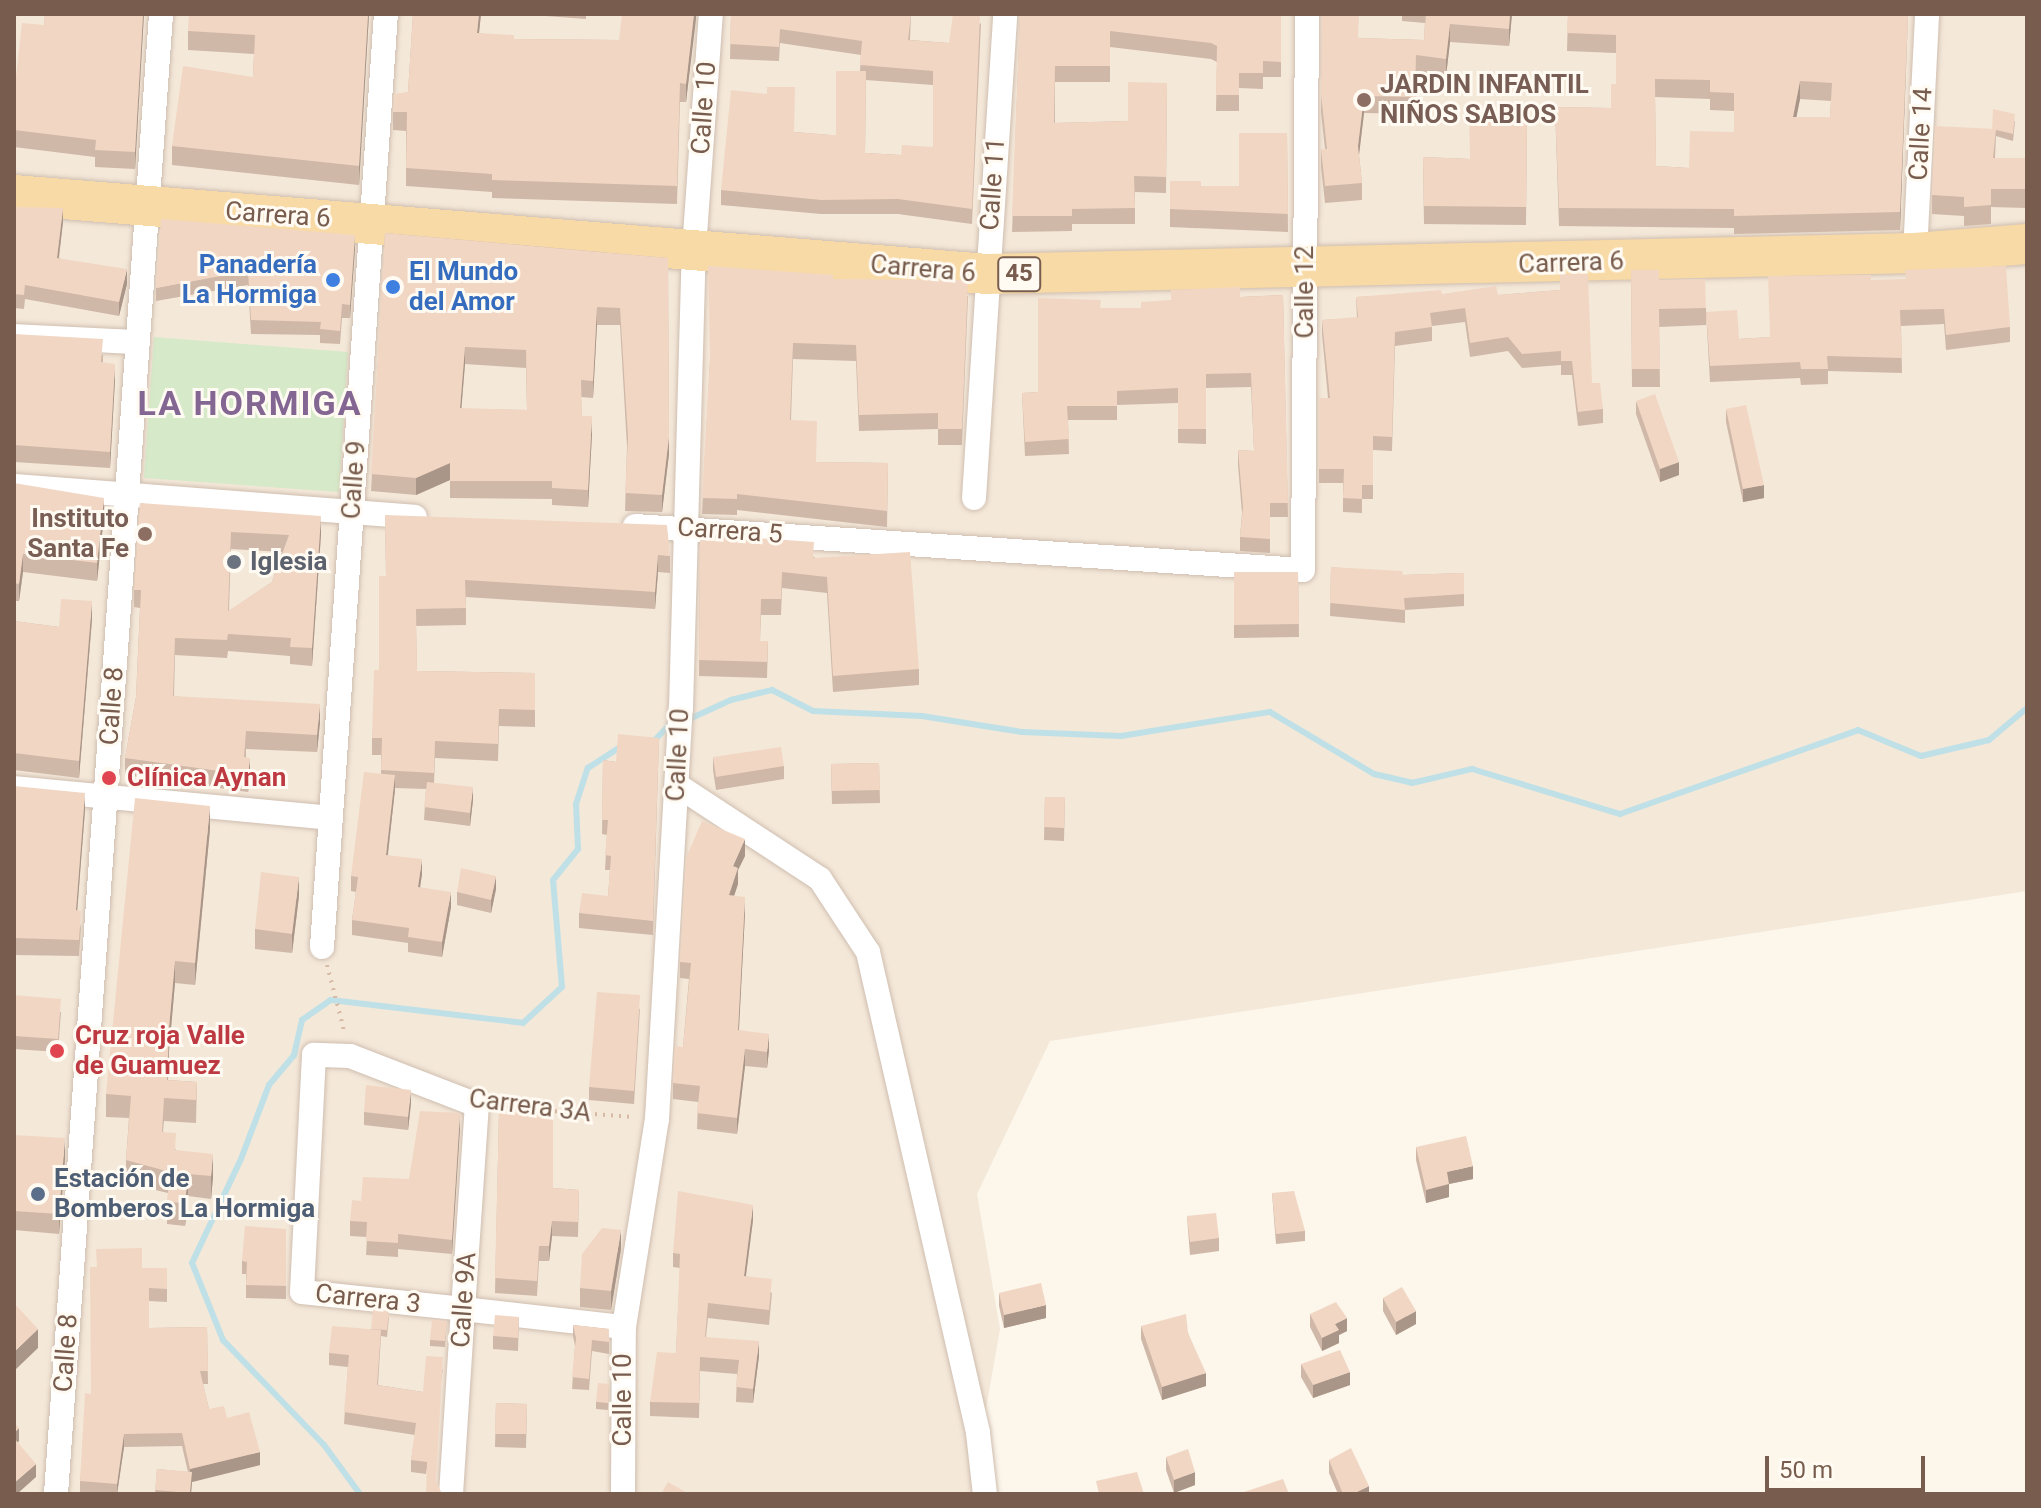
<!DOCTYPE html>
<meta charset="utf-8">
<style>
body{margin:0}
#map{position:relative;width:2041px;height:1508px;overflow:hidden;background:#fcf6eb;font-family:Roboto,sans-serif}
div>[style]{position:absolute}
[style*='--x']{left:calc(var(--x)*1px);top:calc(var(--y)*1px);width:calc(var(--w)*1px);rotate:calc(var(--a)*1deg)}
.residential>*{inset:0;background:#f4e8d9}
.green>*{inset:0;background:#d6eac9}
.stream>*{height:6px;margin:-3px;padding:0 3px;transform-origin:3px;border-radius:3px;background:#bfe0e6}
.path>*{height:4px;margin-top:-2px;transform-origin:0;background:repeating-linear-gradient(90deg,#d7b9a5 0 2px,transparent 0 8px)}
.roads{filter:drop-shadow(0 0 2px #cfbeb0) drop-shadow(0 0 2px #cfbeb0)}
.street>*{height:24px;margin:-12px;padding:0 12px;transform-origin:12px;border-radius:12px;background:#fff}
.primary>*{height:40px;margin:-20px;padding:0 20px;transform-origin:20px;border-radius:20px;background:#f8daa6}
.wall>*{inset:0;background:#cfb8a8}
.shaded-wall>*{inset:0;background:#a99688}
.building>*{inset:0;background:#f1d6c3}
.dots>*{width:22px;height:22px;translate:-50% -50%;box-sizing:border-box;border:4px solid #fffaf2;border-radius:50%}
span{translate:-50% -50%;white-space:nowrap;text-align:center;line-height:1.15;-webkit-text-stroke:6px #fffaf2;paint-order:stroke}
.shield-label span{padding:2px 6px;background:#fffaf2;border:2px solid;border-radius:6px;-webkit-text-stroke-width:0}
.shield-label{font-size:24px;color:#785d4e;font-weight:700}
.education-label{font-size:26px;color:#785e54;font-weight:700}
.left{translate:0 -50%;text-align:left}
.right{translate:-100% -50%;text-align:right}
.street-label{font-size:26px;color:#785d4e}
.shop-label{font-size:26px;color:#366cbe;font-weight:700}
.worship-label{font-size:26px;color:#5b616d;font-weight:700}
.health-label{font-size:26px;color:#be3a42;font-weight:700}
.service-label{font-size:26px;color:#4e5e75;font-weight:700}
.district-label{font-size:34px;color:#846693;font-weight:700;letter-spacing:2px}
.frame{position:absolute;inset:0;border:16px solid #785d4e;pointer-events:none}
.scale{position:absolute;left:1765px;top:1456px;width:160px;height:36px;box-sizing:border-box;border:4px solid #785d4e;border-top:0;padding-left:10px;font-size:24px;line-height:28px;white-space:nowrap;color:#785d4e;-webkit-text-stroke:6px #fffaf2;paint-order:stroke}
</style>
<div id="map">
<div class="residential">
<i style="clip-path:polygon(14px 14px,2027px 14px,2027px 891px,1050px 1041px,977px 1194px,1000px 1329px,971px 1494px,14px 1494px)"></i>
</div>
<div class="green">
<i style="clip-path:polygon(154px 337px,348px 352px,339px 492px,144px 478px)"></i>
</div>
<div class="stream">
<i style="--x:685;--y:721;--w:51;--a:-24.5"></i>
<i style="--x:731;--y:700;--w:42;--a:-13.7"></i>
<i style="--x:772;--y:690;--w:46;--a:27.1"></i>
<i style="--x:813;--y:711;--w:109;--a:2.6"></i>
<i style="--x:922;--y:716;--w:101;--a:9.1"></i>
<i style="--x:1022;--y:732;--w:99;--a:2.3"></i>
<i style="--x:1121;--y:736;--w:151;--a:-9.2"></i>
<i style="--x:1270;--y:712;--w:121;--a:30.8"></i>
<i style="--x:1374;--y:774;--w:39;--a:13"></i>
<i style="--x:1412;--y:783;--w:62;--a:-13.1"></i>
<i style="--x:1472;--y:769;--w:155;--a:16.9"></i>
<i style="--x:1620;--y:814;--w:252;--a:-19.4"></i>
<i style="--x:1858;--y:730;--w:68;--a:22.4"></i>
<i style="--x:1921;--y:756;--w:70;--a:-13.2"></i>
<i style="--x:1989;--y:740;--w:50;--a:-40.1"></i>
<i style="--x:654;--y:741;--w:23;--a:-47"></i>
<i style="--x:360;--y:1494;--w:61;--a:-126.3"></i>
<i style="--x:324;--y:1445;--w:146;--a:-133.9"></i>
<i style="--x:223;--y:1340;--w:83;--a:-111.9"></i>
<i style="--x:192;--y:1263;--w:115;--a:-64.8"></i>
<i style="--x:241;--y:1159;--w:79;--a:-69.3"></i>
<i style="--x:269;--y:1085;--w:39;--a:-50"></i>
<i style="--x:294;--y:1055;--w:36;--a:-77"></i>
<i style="--x:302;--y:1020;--w:35;--a:-35"></i>
<i style="--x:331;--y:1000;--w:193;--a:6.8"></i>
<i style="--x:523;--y:1023;--w:53;--a:-42.7"></i>
<i style="--x:562;--y:987;--w:107;--a:-94.8"></i>
<i style="--x:553;--y:880;--w:40;--a:-51"></i>
<i style="--x:578;--y:849;--w:45;--a:-92.5"></i>
<i style="--x:576;--y:804;--w:38;--a:-72"></i>
<i style="--x:588;--y:768;--w:42;--a:-33.3"></i>
</div>
<div class="path">
<i style="--x:327;--y:965;--w:71;--a:75.4"></i>
<i style="--x:499;--y:1107;--w:135;--a:4.2"></i>
</div>
<div class="roads">
<div class="street">
<i style="--x:1915;--y:253;--w:239;--a:-87.1"></i>
<i style="--x:14;--y:336;--w:124;--a:2.8"></i>
<i style="--x:14;--y:486;--w:402;--a:4.4"></i>
<i style="--x:974;--y:498;--w:485;--a:-86.3"></i>
<i style="--x:635;--y:526;--w:669;--a:3.77"></i>
<i style="--x:1303;--y:570;--w:556;--a:-89.59"></i>
<i style="--x:677;--y:785;--w:171;--a:33.3"></i>
<i style="--x:820;--y:879;--w:87;--a:56.7"></i>
<i style="--x:868;--y:952;--w:493;--a:77.1"></i>
<i style="--x:978;--y:1433;--w:61;--a:83.5"></i>
<i style="--x:14;--y:788;--w:318;--a:5.4"></i>
<i style="--x:322;--y:947;--w:935;--a:-86.08"></i>
<i style="--x:56;--y:1494;--w:1484;--a:-85.94"></i>
<i style="--x:451;--y:1494;--w:185;--a:-86.3"></i>
<i style="--x:463;--y:1309;--w:204;--a:-86.1"></i>
<i style="--x:477;--y:1105;--w:136;--a:-158.9"></i>
<i style="--x:350;--y:1056;--w:36;--a:-178"></i>
<i style="--x:314;--y:1055;--w:237;--a:92.9"></i>
<i style="--x:302;--y:1292;--w:162;--a:6"></i>
<i style="--x:463;--y:1309;--w:162;--a:6.4"></i>
<i style="--x:623;--y:1494;--w:167;--a:-89.7"></i>
<i style="--x:624;--y:1327;--w:211;--a:-81"></i>
<i style="--x:657;--y:1119;--w:412;--a:-86.7"></i>
<i style="--x:681;--y:708;--w:459;--a:-88.4"></i>
<i style="--x:694;--y:249;--w:236;--a:-85.9"></i>
</div>
<div class="primary">
<i style="--x:14;--y:195;--w:976;--a:4.64"></i>
<i style="--x:987;--y:274;--w:928;--a:-1.3"></i>
<i style="--x:1915;--y:253;--w:112;--a:-4.6"></i>
</div>
</div>
<div class="wall">
<i style="clip-path:polygon(45px 14px,144px 14px,135px 169px,95px 167px,95px 157px,14px 147px,14px 77px,16px 77px,44px 25px)"></i>
<i style="clip-path:polygon(369px 14px,359px 185px,172px 165px,172px 146px,253px 77px,254px 54px,188px 50px,188px 31px)"></i>
<i style="clip-path:polygon(413px 14px,481px 14px,479px 33px,514px 39px,619px 40px,696px 14px,686px 102px,680px 102px,677px 204px,492px 198px,492px 192px,406px 186px,406px 131px,393px 130px,393px 112px,408px 92px)"></i>
<i style="clip-path:polygon(519px 14px,586px 14px,586px 19px)"></i>
<i style="clip-path:polygon(evenodd,731px 14px,911px 14px,910px 40px,949px 43px,981px 23px,972px 224px,898px 214px,821px 214px,721px 205px,721px 190px,794px 132px,831px 135px,836px 135px,860px 71px,861px 55px,780px 43px,779px 61px,730px 59px,731px 14px,866px 80px,933px 85px,933px 147px,901px 155px,865px 153px,866px 80px)"></i>
<i style="clip-path:polygon(1020px 14px,1281px 14px,1281px 77px,1263px 77px,1263px 89px,1239px 88px,1239px 111px,1216px 111px,1217px 62px,1211px 59px,1110px 47px,1110px 82px,1055px 82px,1055px 123px,1128px 121px,1167px 83px,1166px 193px,1135px 192px,1135px 224px,1072px 224px,1072px 231px,1012px 232px)"></i>
<i style="clip-path:polygon(1322px 14px,1359px 38px,1424px 40px,1425px 23px,1402px 21px,1402px 14px,1512px 14px,1509px 46px,1450px 42px,1446px 76px,1416px 73px,1415px 114px,1364px 113px,1359px 155px,1362px 183px,1362px 200px,1325px 203px,1321px 167px,1321px 149px,1325px 149px,1321px 112px)"></i>
<i style="clip-path:polygon(evenodd,1568px 14px,1908px 14px,1900px 230px,1734px 234px,1734px 228px,1559px 226px,1555px 107px,1611px 108px,1616px 84px,1616px 53px,1567px 51px,1568px 14px,1655px 97px,1710px 99px,1710px 110px,1734px 111px,1734px 132px,1689px 168px,1656px 166px,1655px 97px,1568px 14px,1800px 99px,1831px 101px,1830px 117px,1796px 117px,1800px 99px)"></i>
<i style="clip-path:polygon(1527px 121px,1526px 225px,1424px 224px,1423px 157px,1470px 159px,1498px 123px)"></i>
<i style="clip-path:polygon(2015px 121px,2013px 141px,1996px 136px,1995px 158px,2027px 158px,2027px 208px,1991px 207px,1991px 224px,1964px 226px,1964px 216px,1932px 214px,1932px 195px,1992px 129px)"></i>
<i style="clip-path:polygon(1287px 133px,1288px 232px,1170px 227px,1170px 181px,1201px 186px,1239px 186px)"></i>
<i style="clip-path:polygon(14px 207px,63px 222px,59px 258px,127px 284px,119px 316px,25px 299px,24px 309px,14px 308px)"></i>
<i style="clip-path:polygon(evenodd,385px 233px,668px 258px,669px 454px,662px 512px,625px 511px,627px 447px,620px 325px,597px 325px,593px 398px,581px 397px,582px 416px,592px 434px,588px 507px,552px 505px,552px 499px,450px 498px,450px 480px,416px 495px,371px 491px,385px 233px,465px 364px,526px 368px,527px 410px,461px 409px,465px 364px)"></i>
<i style="clip-path:polygon(355px 248px,350px 318px,342px 318px,340px 344px,320px 343px,320px 335px,251px 334px,248px 285px,156px 301px,156px 288px)"></i>
<i style="clip-path:polygon(1631px 270px,1659px 280px,1706px 308px,1706px 325px,1659px 327px,1660px 387px,1632px 387px)"></i>
<i style="clip-path:polygon(833px 279px,968px 296px,962px 445px,938px 445px,938px 429px,859px 431px,856px 361px,793px 359px,791px 420px,816px 462px,888px 463px,887px 527px,737px 510px,737px 515px,702px 514px,710px 361px)"></i>
<i style="clip-path:polygon(1871px 280px,2010px 327px,2010px 342px,1946px 350px,1944px 324px,1901px 326px,1902px 373px,1828px 371px,1828px 384px,1801px 385px,1800px 378px,1710px 382px,1706px 312px,1739px 339px,1770px 337px)"></i>
<i style="clip-path:polygon(1560px 290px,1592px 383px,1603px 409px,1603px 423px,1578px 426px,1572px 375px,1561px 375px,1561px 365px,1522px 368px,1508px 351px,1470px 357px,1465px 322px,1432px 326px,1432px 341px,1395px 346px,1392px 451px,1373px 450px,1373px 499px,1362px 499px,1362px 513px,1343px 512px,1343px 483px,1319px 483px,1319px 398px,1328px 398px,1322px 334px,1322px 320px,1357px 318px,1356px 297px,1442px 294px,1498px 295px)"></i>
<i style="clip-path:polygon(1283px 295px,1288px 517px,1270px 517px,1270px 553px,1240px 551px,1240px 537px,1242px 513px,1238px 465px,1238px 450px,1254px 451px,1251px 387px,1206px 388px,1206px 444px,1178px 443px,1178px 403px,1117px 405px,1117px 420px,1068px 420px,1069px 454px,1025px 456px,1022px 393px,1038px 392px,1100px 308px,1141px 308px,1240px 297px)"></i>
<i style="clip-path:polygon(14px 334px,103px 355px,103px 363px,115px 380px,110px 468px,14px 462px)"></i>
<i style="clip-path:polygon(1636px 401px,1679px 475px,1660px 482px,1636px 414px)"></i>
<i style="clip-path:polygon(1726px 409px,1764px 498px,1743px 502px,1726px 422px)"></i>
<i style="clip-path:polygon(14px 483px,104px 516px,97px 581px,23px 572px,19px 601px,14px 601px)"></i>
<i style="clip-path:polygon(evenodd,140px 503px,321px 534px,312px 666px,290px 664px,290px 656px,228px 651px,227px 658px,175px 655px,174px 696px,320px 722px,317px 752px,246px 749px,246px 757px,250px 775px,248px 792px,125px 775px,125px 758px,136px 697px,140px 608px,134px 607px,134px 590px,140px 503px,231px 549px,282px 552px,272px 582px,229px 611px,231px 549px)"></i>
<i style="clip-path:polygon(385px 515px,670px 556px,670px 573px,658px 572px,655px 609px,466px 597px,466px 625px,416px 626px,417px 671px,535px 673px,535px 727px,499px 726px,498px 761px,435px 758px,434px 783px,473px 800px,470px 826px,424px 820px,426px 789px,395px 788px,388px 855px,422px 874px,420px 887px,451px 907px,442px 957px,408px 952px,408px 943px,352px 935px,352px 920px,356px 892px,351px 891px,351px 876px,381px 774px,381px 755px,372px 755px,372px 738px,379px 670px,386px 576px)"></i>
<i style="clip-path:polygon(700px 534px,814px 557px,919px 669px,919px 685px,833px 692px,827px 593px,782px 588px,781px 615px,761px 615px,760px 641px,768px 641px,767px 678px,699px 676px)"></i>
<i style="clip-path:polygon(1331px 567px,1403px 575px,1464px 573px,1464px 606px,1405px 610px,1405px 623px,1330px 616px)"></i>
<i style="clip-path:polygon(1234px 572px,1298px 572px,1299px 637px,1234px 638px)"></i>
<i style="clip-path:polygon(92px 619px,79px 778px,14px 770px,14px 621px,59px 627px)"></i>
<i style="clip-path:polygon(659px 738px,653px 935px,579px 928px,579px 913px,608px 896px,610px 870px,605px 870px,607px 835px,602px 834px,603px 760px,616px 762px)"></i>
<i style="clip-path:polygon(713px 757px,784px 766px,784px 779px,716px 790px,713px 770px)"></i>
<i style="clip-path:polygon(879px 763px,880px 803px,832px 804px,831px 764px)"></i>
<i style="clip-path:polygon(14px 786px,85px 810px,77px 910px,81px 928px,79px 956px,14px 955px)"></i>
<i style="clip-path:polygon(1045px 797px,1065px 797px,1064px 841px,1044px 840px)"></i>
<i style="clip-path:polygon(210px 829px,195px 985px,175px 983px,169px 1051px,168px 1080px,197px 1082px,196px 1123px,164px 1121px,163px 1132px,176px 1150px,213px 1177px,211px 1199px,188px 1196px,185px 1226px,167px 1224px,168px 1193px,126px 1183px,126px 1160px,129px 1118px,106px 1117px,106px 1094px)"></i>
<i style="clip-path:polygon(745px 856px,738px 870px,738px 884px,734px 896px,745px 913px,739px 1030px,769px 1050px,767px 1068px,745px 1066px,737px 1134px,697px 1129px,698px 1102px,673px 1099px,673px 1083px,683px 1047px,689px 979px,680px 978px,680px 962px)"></i>
<i style="clip-path:polygon(496px 889px,491px 913px,457px 905px,457px 892px)"></i>
<i style="clip-path:polygon(299px 896px,292px 953px,255px 949px,255px 929px)"></i>
<i style="clip-path:polygon(14px 995px,61px 1012px,58px 1052px,14px 1049px)"></i>
<i style="clip-path:polygon(640px 1008px,634px 1104px,589px 1100px,589px 1087px)"></i>
<i style="clip-path:polygon(411px 1103px,408px 1130px,364px 1125px,364px 1112px)"></i>
<i style="clip-path:polygon(499px 1112px,553px 1188px,579px 1190px,578px 1237px,552px 1236px,549px 1261px,539px 1261px,537px 1296px,495px 1293px)"></i>
<i style="clip-path:polygon(460px 1128px,452px 1254px,398px 1249px,398px 1257px,366px 1255px,367px 1237px,350px 1236px,350px 1221px,361px 1201px,409px 1179px)"></i>
<i style="clip-path:polygon(14px 1135px,65px 1158px,59px 1234px,14px 1230px)"></i>
<i style="clip-path:polygon(1416px 1147px,1473px 1179px,1449px 1184px,1449px 1197px,1426px 1203px,1416px 1160px)"></i>
<i style="clip-path:polygon(1272px 1193px,1305px 1231px,1305px 1241px,1276px 1244px)"></i>
<i style="clip-path:polygon(1187px 1216px,1219px 1238px,1219px 1251px,1190px 1255px)"></i>
<i style="clip-path:polygon(753px 1220px,746px 1276px,772px 1293px,769px 1325px,708px 1318px,706px 1337px,759px 1356px,753px 1403px,736px 1402px,737px 1374px,700px 1371px,699px 1418px,650px 1416px,650px 1402px,676px 1353px,680px 1268px,673px 1267px,673px 1253px)"></i>
<i style="clip-path:polygon(286px 1229px,286px 1299px,246px 1298px,246px 1274px,242px 1274px,242px 1261px)"></i>
<i style="clip-path:polygon(621px 1249px,611px 1310px,580px 1307px,580px 1288px)"></i>
<i style="clip-path:polygon(142px 1268px,167px 1268px,167px 1302px,149px 1301px,149px 1328px,207px 1327px,208px 1384px,203px 1384px,209px 1409px,227px 1418px,260px 1465px,192px 1482px,191px 1494px,155px 1494px,157px 1469px,188px 1472px,182px 1446px,124px 1447px,117px 1494px,80px 1494px,80px 1481px,91px 1394px)"></i>
<i style="clip-path:polygon(999px 1293px,1046px 1318px,1004px 1328px,999px 1306px)"></i>
<i style="clip-path:polygon(1383px 1298px,1416px 1324px,1396px 1335px,1383px 1311px)"></i>
<i style="clip-path:polygon(1310px 1314px,1347px 1331px,1339px 1335px,1339px 1343px,1322px 1351px,1310px 1327px)"></i>
<i style="clip-path:polygon(389px 1317px,387px 1337px,381px 1336px,378px 1385px,423px 1392px,443px 1369px,426px 1474px,411px 1472px,411px 1460px,415px 1435px,344px 1424px,348px 1367px,329px 1365px,329px 1353px,371px 1329px)"></i>
<i style="clip-path:polygon(519px 1317px,518px 1351px,493px 1349px,493px 1336px)"></i>
<i style="clip-path:polygon(447px 1321px,445px 1347px,430px 1346px,430px 1340px)"></i>
<i style="clip-path:polygon(573px 1325px,609px 1329px,609px 1354px,592px 1351px,589px 1390px,572px 1389px,575px 1346px,573px 1336px)"></i>
<i style="clip-path:polygon(1141px 1326px,1188px 1333px,1206px 1386px,1162px 1400px,1141px 1339px)"></i>
<i style="clip-path:polygon(1301px 1364px,1350px 1385px,1313px 1398px,1301px 1377px)"></i>
<i style="clip-path:polygon(609px 1384px,608px 1410px,596px 1409px,596px 1402px)"></i>
<i style="clip-path:polygon(496px 1403px,527px 1404px,526px 1448px,495px 1447px)"></i>
<i style="clip-path:polygon(1166px 1457px,1195px 1485px,1174px 1493px,1166px 1470px)"></i>
<i style="clip-path:polygon(1329px 1460px,1369px 1494px,1338px 1494px,1329px 1473px)"></i>
</div>
<div class="shaded-wall">
<i style="clip-path:polygon(143px 14px,144px 14px,135px 169px,135px 152px)"></i>
<i style="clip-path:polygon(368px 14px,369px 14px,359px 185px,359px 166px)"></i>
<i style="clip-path:polygon(479px 14px,481px 14px,477px 51px,477px 33px)"></i>
<i style="clip-path:polygon(694px 14px,696px 14px,696px 19px,686px 102px,686px 84px)"></i>
<i style="clip-path:polygon(1510px 14px,1512px 14px,1509px 46px,1509px 29px)"></i>
<i style="clip-path:polygon(1908px 14px,1900px 230px,1900px 212px)"></i>
<i style="clip-path:polygon(1450px 24px,1450px 42px,1446px 76px,1446px 59px)"></i>
<i style="clip-path:polygon(1800px 81px,1800px 99px,1793px 135px,1793px 117px)"></i>
<i style="clip-path:polygon(1364px 96px,1364px 113px,1358px 163px,1358px 146px)"></i>
<i style="clip-path:polygon(63px 208px,63px 222px,57px 272px,57px 258px)"></i>
<i style="clip-path:polygon(355px 235px,355px 248px,350px 318px,350px 305px)"></i>
<i style="clip-path:polygon(127px 269px,127px 284px,119px 316px,119px 302px)"></i>
<i style="clip-path:polygon(597px 307px,597px 325px,593px 398px,593px 381px)"></i>
<i style="clip-path:polygon(465px 347px,465px 364px,460px 426px,460px 408px)"></i>
<i style="clip-path:polygon(115px 364px,115px 380px,110px 468px,110px 452px)"></i>
<i style="clip-path:polygon(592px 416px,592px 434px,588px 507px,588px 490px)"></i>
<i style="clip-path:polygon(669px 437px,669px 454px,662px 512px,662px 495px)"></i>
<i style="clip-path:polygon(1679px 462px,1679px 475px,1660px 482px,1660px 469px)"></i>
<i style="clip-path:polygon(450px 463px,450px 480px,416px 495px,416px 478px)"></i>
<i style="clip-path:polygon(1764px 485px,1764px 498px,1743px 502px,1743px 489px)"></i>
<i style="clip-path:polygon(104px 498px,104px 516px,97px 581px,97px 563px)"></i>
<i style="clip-path:polygon(321px 516px,321px 534px,312px 666px,312px 648px)"></i>
<i style="clip-path:polygon(23px 554px,23px 572px,19px 601px,19px 584px)"></i>
<i style="clip-path:polygon(658px 555px,658px 572px,655px 609px,655px 592px)"></i>
<i style="clip-path:polygon(92px 601px,92px 619px,79px 778px,79px 761px)"></i>
<i style="clip-path:polygon(320px 704px,320px 722px,317px 752px,317px 735px)"></i>
<i style="clip-path:polygon(250px 758px,250px 775px,248px 792px,248px 775px)"></i>
<i style="clip-path:polygon(395px 775px,395px 790px,386px 870px,386px 855px)"></i>
<i style="clip-path:polygon(473px 787px,473px 800px,470px 826px,470px 813px)"></i>
<i style="clip-path:polygon(85px 793px,85px 810px,76px 927px,76px 910px)"></i>
<i style="clip-path:polygon(210px 806px,210px 829px,195px 985px,195px 963px)"></i>
<i style="clip-path:polygon(745px 839px,745px 856px,738px 870px,738px 884px,729px 911px,729px 895px,733px 866px)"></i>
<i style="clip-path:polygon(422px 859px,422px 874px,418px 901px,418px 887px)"></i>
<i style="clip-path:polygon(496px 876px,496px 889px,491px 913px,491px 900px)"></i>
<i style="clip-path:polygon(299px 877px,299px 896px,292px 953px,292px 934px)"></i>
<i style="clip-path:polygon(451px 892px,451px 907px,442px 957px,442px 942px)"></i>
<i style="clip-path:polygon(745px 897px,745px 913px,738px 1046px,738px 1030px)"></i>
<i style="clip-path:polygon(175px 961px,175px 983px,169px 1051px,167px 1102px,169px 1028px)"></i>
<i style="clip-path:polygon(769px 1034px,769px 1050px,767px 1068px,767px 1052px)"></i>
<i style="clip-path:polygon(745px 1049px,745px 1066px,737px 1134px,737px 1118px)"></i>
<i style="clip-path:polygon(411px 1090px,411px 1103px,408px 1130px,408px 1117px)"></i>
<i style="clip-path:polygon(460px 1113px,460px 1128px,452px 1254px,452px 1240px)"></i>
<i style="clip-path:polygon(65px 1138px,65px 1158px,59px 1234px,59px 1214px)"></i>
<i style="clip-path:polygon(213px 1154px,213px 1177px,211px 1199px,211px 1176px)"></i>
<i style="clip-path:polygon(1473px 1166px,1473px 1179px,1449px 1184px,1449px 1197px,1426px 1203px,1426px 1190px,1447px 1172px)"></i>
<i style="clip-path:polygon(188px 1174px,188px 1196px,185px 1226px,185px 1203px)"></i>
<i style="clip-path:polygon(753px 1205px,753px 1220px,744px 1290px,744px 1276px)"></i>
<i style="clip-path:polygon(552px 1221px,552px 1236px,549px 1261px,549px 1246px)"></i>
<i style="clip-path:polygon(621px 1230px,621px 1249px,611px 1310px,611px 1291px)"></i>
<i style="clip-path:polygon(1046px 1305px,1046px 1318px,1004px 1328px,1004px 1315px)"></i>
<i style="clip-path:polygon(1416px 1311px,1416px 1324px,1396px 1335px,1396px 1322px)"></i>
<i style="clip-path:polygon(1347px 1318px,1347px 1331px,1339px 1335px,1339px 1343px,1322px 1351px,1322px 1338px,1335px 1324px)"></i>
<i style="clip-path:polygon(38px 1329px,38px 1348px,14px 1371px,14px 1352px)"></i>
<i style="clip-path:polygon(759px 1341px,759px 1356px,753px 1403px,753px 1389px)"></i>
<i style="clip-path:polygon(1350px 1372px,1350px 1385px,1313px 1398px,1313px 1385px)"></i>
<i style="clip-path:polygon(1206px 1373px,1206px 1386px,1162px 1400px,1162px 1387px)"></i>
<i style="clip-path:polygon(19px 1428px,19px 1441px,14px 1446px,14px 1433px)"></i>
<i style="clip-path:polygon(124px 1434px,124px 1447px,117px 1494px,117px 1484px)"></i>
<i style="clip-path:polygon(260px 1452px,260px 1465px,192px 1482px,191px 1494px,190px 1494px,190px 1469px)"></i>
<i style="clip-path:polygon(36px 1464px,36px 1477px,17px 1494px,14px 1494px,14px 1483px)"></i>
<i style="clip-path:polygon(1195px 1472px,1195px 1485px,1174px 1493px,1174px 1480px)"></i>
<i style="clip-path:polygon(1369px 1486px,1369px 1494px,1353px 1494px)"></i>
</div>
<div class="building">
<i style="clip-path:polygon(45px 14px,143px 14px,135px 152px,95px 150px,96px 140px,14px 130px,14px 77px,16px 77px,22px 23px,44px 25px)"></i>
<i style="clip-path:polygon(189px 14px,368px 14px,359px 166px,172px 146px,183px 66px,253px 77px,255px 35px,188px 31px)"></i>
<i style="clip-path:polygon(413px 14px,479px 14px,477px 33px,514px 35px,514px 39px,619px 40px,622px 14px,694px 14px,686px 84px,680px 83px,677px 186px,492px 180px,492px 174px,406px 168px,407px 112px,393px 112px,394px 94px,408px 92px)"></i>
<i style="clip-path:polygon(731px 14px,911px 14px,908px 40px,949px 43px,953px 14px,980px 14px,972px 209px,898px 199px,821px 200px,721px 190px,731px 90px,767px 94px,767px 87px,795px 87px,794px 132px,831px 135px,836px 135px,836px 71px,866px 71px,865px 153px,901px 155px,902px 145px,933px 147px,933px 71px,860px 65px,862px 41px,780px 29px,779px 47px,730px 44px)"></i>
<i style="clip-path:polygon(1020px 14px,1281px 14px,1281px 62px,1263px 61px,1263px 73px,1239px 73px,1239px 95px,1216px 95px,1217px 46px,1211px 43px,1110px 31px,1110px 66px,1055px 66px,1054px 123px,1128px 121px,1128px 82px,1167px 83px,1166px 177px,1134px 176px,1135px 208px,1072px 209px,1072px 216px,1012px 216px)"></i>
<i style="clip-path:polygon(1322px 14px,1359px 14px,1358px 38px,1424px 40px,1426px 14px,1510px 14px,1509px 29px,1450px 24px,1446px 59px,1416px 55px,1415px 97px,1364px 96px,1358px 146px,1362px 183px,1325px 186px,1321px 149px,1327px 149px,1321px 94px)"></i>
<i style="clip-path:polygon(evenodd,1568px 14px,1908px 14px,1900px 212px,1734px 216px,1734px 209px,1559px 208px,1555px 107px,1611px 108px,1611px 84px,1616px 84px,1616px 35px,1567px 33px,1568px 14px,1655px 79px,1710px 80px,1710px 92px,1734px 93px,1734px 132px,1690px 131px,1689px 168px,1656px 166px,1655px 79px,1568px 14px,1800px 81px,1832px 83px,1830px 117px,1793px 117px,1800px 81px)"></i>
<i style="clip-path:polygon(1993px 109px,2015px 114px,2013px 134px,1992px 129px)"></i>
<i style="clip-path:polygon(1469px 110px,1498px 110px,1498px 123px,1527px 121px,1526px 207px,1424px 206px,1423px 157px,1470px 159px)"></i>
<i style="clip-path:polygon(1935px 126px,1996px 129px,1993px 158px,2027px 158px,2027px 189px,1991px 189px,1991px 205px,1964px 207px,1964px 197px,1932px 195px)"></i>
<i style="clip-path:polygon(1239px 133px,1287px 133px,1288px 214px,1170px 209px,1170px 181px,1201px 181px,1201px 186px,1239px 186px)"></i>
<i style="clip-path:polygon(14px 207px,63px 208px,57px 258px,127px 269px,119px 302px,25px 285px,24px 295px,14px 294px)"></i>
<i style="clip-path:polygon(161px 219px,355px 235px,350px 305px,342px 304px,340px 331px,320px 329px,321px 322px,251px 320px,248px 271px,156px 288px)"></i>
<i style="clip-path:polygon(evenodd,385px 233px,668px 258px,669px 437px,662px 495px,625px 493px,628px 438px,620px 308px,597px 307px,593px 381px,581px 380px,582px 416px,592px 416px,588px 490px,552px 488px,552px 481px,450px 481px,450px 463px,416px 478px,371px 474px,385px 233px,465px 347px,526px 350px,527px 410px,460px 408px,465px 347px)"></i>
<i style="clip-path:polygon(708px 266px,833px 275px,833px 279px,968px 280px,962px 429px,938px 429px,938px 413px,859px 415px,856px 345px,793px 343px,790px 420px,817px 421px,816px 462px,888px 463px,887px 511px,737px 494px,737px 499px,702px 498px,710px 357px)"></i>
<i style="clip-path:polygon(2006px 266px,2010px 327px,1946px 335px,1944px 309px,1900px 310px,1902px 358px,1827px 356px,1828px 369px,1801px 369px,1800px 362px,1710px 366px,1706px 312px,1737px 310px,1739px 339px,1770px 337px,1768px 276px,1871px 275px,1871px 280px,1906px 279px,1905px 270px)"></i>
<i style="clip-path:polygon(1631px 270px,1659px 270px,1659px 280px,1705px 279px,1706px 308px,1659px 309px,1660px 369px,1632px 369px)"></i>
<i style="clip-path:polygon(1560px 274px,1588px 274px,1592px 383px,1600px 383px,1603px 409px,1578px 412px,1572px 361px,1561px 361px,1561px 351px,1522px 354px,1508px 337px,1470px 343px,1465px 308px,1430px 313px,1432px 327px,1395px 332px,1392px 437px,1373px 436px,1373px 485px,1362px 485px,1362px 499px,1343px 498px,1344px 469px,1319px 469px,1319px 398px,1330px 398px,1322px 320px,1358px 317px,1356px 297px,1441px 290px,1442px 294px,1496px 286px,1498px 295px,1560px 290px)"></i>
<i style="clip-path:polygon(1240px 287px,1240px 297px,1283px 295px,1288px 503px,1270px 503px,1270px 539px,1240px 537px,1243px 507px,1238px 450px,1254px 451px,1251px 373px,1206px 374px,1206px 429px,1178px 429px,1178px 388px,1117px 391px,1117px 406px,1067px 406px,1069px 439px,1025px 442px,1022px 393px,1038px 392px,1038px 298px,1101px 300px,1100px 308px,1141px 308px,1141px 302px,1171px 300px,1171px 290px)"></i>
<i style="clip-path:polygon(14px 334px,103px 339px,101px 362px,115px 364px,110px 452px,14px 445px)"></i>
<i style="clip-path:polygon(1655px 394px,1679px 462px,1660px 469px,1636px 401px)"></i>
<i style="clip-path:polygon(1746px 405px,1764px 485px,1743px 489px,1726px 409px)"></i>
<i style="clip-path:polygon(14px 483px,104px 498px,97px 563px,23px 554px,19px 584px,14px 583px)"></i>
<i style="clip-path:polygon(evenodd,140px 503px,321px 516px,312px 648px,290px 647px,291px 638px,228px 634px,227px 640px,175px 638px,173px 696px,320px 704px,317px 735px,246px 731px,244px 757px,250px 758px,248px 775px,125px 758px,136px 697px,141px 590px,134px 590px,140px 503px,231px 532px,289px 535px,272px 582px,228px 611px,231px 532px)"></i>
<i style="clip-path:polygon(385px 515px,667px 525px,670px 556px,658px 555px,655px 592px,465px 580px,466px 608px,416px 609px,417px 671px,535px 673px,535px 710px,499px 709px,498px 744px,435px 741px,434px 773px,381px 770px,382px 738px,372px 738px,374px 670px,379px 670px,379px 576px,386px 576px)"></i>
<i style="clip-path:polygon(700px 534px,814px 542px,813px 558px,910px 552px,919px 669px,833px 676px,827px 577px,782px 572px,781px 599px,761px 599px,760px 641px,768px 641px,767px 662px,699px 660px)"></i>
<i style="clip-path:polygon(1331px 567px,1402px 571px,1403px 575px,1464px 573px,1464px 594px,1404px 598px,1405px 610px,1330px 603px)"></i>
<i style="clip-path:polygon(1234px 572px,1298px 572px,1299px 624px,1234px 625px)"></i>
<i style="clip-path:polygon(61px 599px,92px 601px,79px 761px,14px 753px,14px 621px,59px 627px)"></i>
<i style="clip-path:polygon(618px 734px,659px 738px,653px 921px,579px 913px,582px 893px,608px 896px,611px 856px,605px 855px,608px 820px,602px 820px,603px 760px,616px 762px)"></i>
<i style="clip-path:polygon(781px 747px,784px 766px,716px 777px,713px 757px)"></i>
<i style="clip-path:polygon(879px 763px,880px 790px,832px 791px,831px 764px)"></i>
<i style="clip-path:polygon(364px 772px,395px 775px,386px 855px,422px 859px,418px 887px,451px 892px,442px 942px,408px 937px,409px 928px,352px 920px,358px 877px,351px 876px)"></i>
<i style="clip-path:polygon(427px 782px,473px 787px,470px 813px,424px 807px)"></i>
<i style="clip-path:polygon(14px 786px,85px 793px,76px 910px,81px 911px,79px 940px,14px 938px)"></i>
<i style="clip-path:polygon(1045px 797px,1065px 797px,1064px 828px,1044px 827px)"></i>
<i style="clip-path:polygon(135px 798px,210px 806px,195px 963px,175px 961px,169px 1028px,167px 1080px,197px 1082px,196px 1100px,164px 1098px,162px 1132px,176px 1133px,175px 1150px,213px 1154px,211px 1176px,188px 1174px,185px 1203px,167px 1202px,170px 1172px,126px 1160px,131px 1096px,106px 1094px)"></i>
<i style="clip-path:polygon(702px 821px,745px 839px,733px 866px,738px 868px,729px 895px,745px 897px,738px 1030px,769px 1034px,767px 1052px,745px 1049px,737px 1118px,697px 1113px,700px 1086px,673px 1083px,675px 1046px,683px 1047px,691px 963px,680px 962px,686px 858px)"></i>
<i style="clip-path:polygon(461px 868px,496px 876px,491px 900px,457px 892px)"></i>
<i style="clip-path:polygon(261px 872px,299px 877px,292px 934px,255px 929px)"></i>
<i style="clip-path:polygon(597px 992px,640px 995px,634px 1091px,589px 1087px)"></i>
<i style="clip-path:polygon(14px 995px,61px 999px,58px 1039px,14px 1036px)"></i>
<i style="clip-path:polygon(366px 1085px,411px 1090px,408px 1117px,364px 1112px)"></i>
<i style="clip-path:polygon(420px 1111px,460px 1113px,452px 1240px,398px 1234px,398px 1243px,366px 1241px,367px 1222px,350px 1221px,352px 1200px,361px 1201px,363px 1177px,409px 1179px)"></i>
<i style="clip-path:polygon(499px 1112px,553px 1114px,553px 1188px,579px 1190px,578px 1222px,552px 1221px,549px 1246px,539px 1246px,537px 1281px,495px 1278px)"></i>
<i style="clip-path:polygon(14px 1135px,65px 1138px,59px 1214px,14px 1211px)"></i>
<i style="clip-path:polygon(1466px 1136px,1473px 1166px,1447px 1172px,1449px 1184px,1426px 1190px,1416px 1147px)"></i>
<i style="clip-path:polygon(678px 1191px,753px 1205px,744px 1276px,772px 1279px,769px 1310px,708px 1303px,705px 1337px,759px 1341px,753px 1389px,736px 1387px,739px 1360px,700px 1357px,699px 1403px,650px 1402px,657px 1352px,676px 1353px,680px 1254px,673px 1253px)"></i>
<i style="clip-path:polygon(1294px 1191px,1305px 1231px,1276px 1234px,1272px 1193px)"></i>
<i style="clip-path:polygon(1216px 1213px,1219px 1238px,1190px 1242px,1187px 1216px)"></i>
<i style="clip-path:polygon(245px 1226px,286px 1229px,286px 1286px,246px 1285px,247px 1262px,242px 1261px)"></i>
<i style="clip-path:polygon(602px 1228px,621px 1230px,611px 1291px,580px 1288px,582px 1254px)"></i>
<i style="clip-path:polygon(142px 1248px,142px 1268px,167px 1268px,167px 1289px,149px 1288px,149px 1328px,207px 1327px,208px 1371px,200px 1371px,209px 1409px,224px 1406px,227px 1418px,249px 1412px,260px 1452px,190px 1469px,182px 1433px,124px 1434px,117px 1484px,80px 1481px,85px 1393px,91px 1394px,90px 1267px,97px 1267px,96px 1249px)"></i>
<i style="clip-path:polygon(1041px 1283px,1046px 1305px,1004px 1315px,999px 1293px)"></i>
<i style="clip-path:polygon(1402px 1287px,1416px 1311px,1396px 1322px,1383px 1298px)"></i>
<i style="clip-path:polygon(1336px 1302px,1347px 1318px,1335px 1324px,1339px 1330px,1322px 1338px,1310px 1314px)"></i>
<i style="clip-path:polygon(14px 1303px,38px 1329px,14px 1352px)"></i>
<i style="clip-path:polygon(373px 1309px,389px 1311px,387px 1330px,371px 1329px)"></i>
<i style="clip-path:polygon(1186px 1314px,1188px 1333px,1206px 1373px,1162px 1387px,1141px 1326px)"></i>
<i style="clip-path:polygon(495px 1315px,519px 1317px,518px 1338px,493px 1336px)"></i>
<i style="clip-path:polygon(432px 1320px,447px 1321px,445px 1341px,430px 1340px)"></i>
<i style="clip-path:polygon(573px 1325px,609px 1329px,609px 1342px,592px 1340px,589px 1379px,572px 1377px,576px 1338px)"></i>
<i style="clip-path:polygon(332px 1326px,381px 1330px,377px 1385px,423px 1392px,426px 1356px,443px 1357px,436px 1481px,442px 1494px,426px 1494px,427px 1462px,411px 1460px,416px 1423px,344px 1412px,349px 1355px,329px 1353px)"></i>
<i style="clip-path:polygon(1340px 1350px,1350px 1372px,1313px 1385px,1301px 1364px)"></i>
<i style="clip-path:polygon(598px 1383px,609px 1384px,608px 1403px,596px 1402px)"></i>
<i style="clip-path:polygon(496px 1403px,527px 1404px,526px 1434px,495px 1434px)"></i>
<i style="clip-path:polygon(14px 1422px,19px 1428px,14px 1433px)"></i>
<i style="clip-path:polygon(14px 1438px,36px 1464px,14px 1483px)"></i>
<i style="clip-path:polygon(1351px 1448px,1369px 1486px,1353px 1494px,1343px 1494px,1329px 1460px)"></i>
<i style="clip-path:polygon(1188px 1449px,1195px 1472px,1174px 1480px,1166px 1457px)"></i>
<i style="clip-path:polygon(157px 1469px,192px 1472px,190px 1493px,155px 1490px)"></i>
<i style="clip-path:polygon(1137px 1472px,1144px 1494px,1099px 1494px,1096px 1481px)"></i>
<i style="clip-path:polygon(1283px 1479px,1289px 1494px,1238px 1494px)"></i>
<i style="clip-path:polygon(668px 1482px,689px 1494px,661px 1494px)"></i>
</div>
<div class="dots">
<i style="left:1364px;top:100px;background:#8d6e63"></i>
<i style="left:333px;top:280px;background:#3f7fe0"></i>
<i style="left:393px;top:287px;background:#3f7fe0"></i>
<i style="left:145px;top:534px;background:#8d6e63"></i>
<i style="left:234px;top:562px;background:#6b7280"></i>
<i style="left:109px;top:778px;background:#e0444e"></i>
<i style="left:57px;top:1051px;background:#e0444e"></i>
<i style="left:38px;top:1194px;background:#5c6f8a"></i>
</div>
<div class="shield-label">
<span style="left:1019px;top:274px">45</span>
</div>
<div class="education-label">
<span class="left" style="left:1380px;top:100px">JARDIN INFANTIL<br>NIÑOS SABIOS</span>
<span class="right" style="left:129px;top:534px">Instituto<br>Santa Fe</span>
</div>
<div class="street-label">
<span style="left:704px;top:108px;rotate:-86deg">Calle 10</span>
<span style="left:1921px;top:134px;rotate:-87deg">Calle 14</span>
<span style="left:993px;top:184px;rotate:-86deg">Calle 11</span>
<span style="left:278px;top:215px;rotate:4deg">Carrera 6</span>
<span style="left:1571px;top:263px;rotate:-2deg">Carrera 6</span>
<span style="left:923px;top:269px;rotate:5deg">Carrera 6</span>
<span style="left:1305px;top:292px;rotate:-90deg">Calle 12</span>
<span style="left:354px;top:480px;rotate:-86deg">Calle 9</span>
<span style="left:730px;top:531px;rotate:4deg">Carrera 5</span>
<span style="left:112px;top:706px;rotate:-86deg">Calle 8</span>
<span style="left:678px;top:755px;rotate:-87deg">Calle 10</span>
<span style="left:530px;top:1106px;rotate:7deg">Carrera 3A</span>
<span style="left:368px;top:1299px;rotate:6deg">Carrera 3</span>
<span style="left:464px;top:1300px;rotate:-86deg">Calle 9A</span>
<span style="left:66px;top:1353px;rotate:-86deg">Calle 8</span>
<span style="left:623px;top:1400px;rotate:-90deg">Calle 10</span>
</div>
<div class="shop-label">
<span class="right" style="left:317px;top:280px">Panadería<br>La Hormiga</span>
<span class="left" style="left:409px;top:287px">El Mundo<br>del Amor</span>
</div>
<div class="worship-label">
<span class="left" style="left:250px;top:562px">Iglesia</span>
</div>
<div class="health-label">
<span class="left" style="left:127px;top:778px">Clínica Aynan</span>
<span class="left" style="left:75px;top:1051px">Cruz roja Valle<br>de Guamuez</span>
</div>
<div class="service-label">
<span class="left" style="left:54px;top:1194px">Estación de<br>Bomberos La Hormiga</span>
</div>
<div class="district-label">
<span style="left:250px;top:404px">LA HORMIGA</span>
</div>
<div class="frame"></div>
<div class="scale">50 m</div>
</div>
